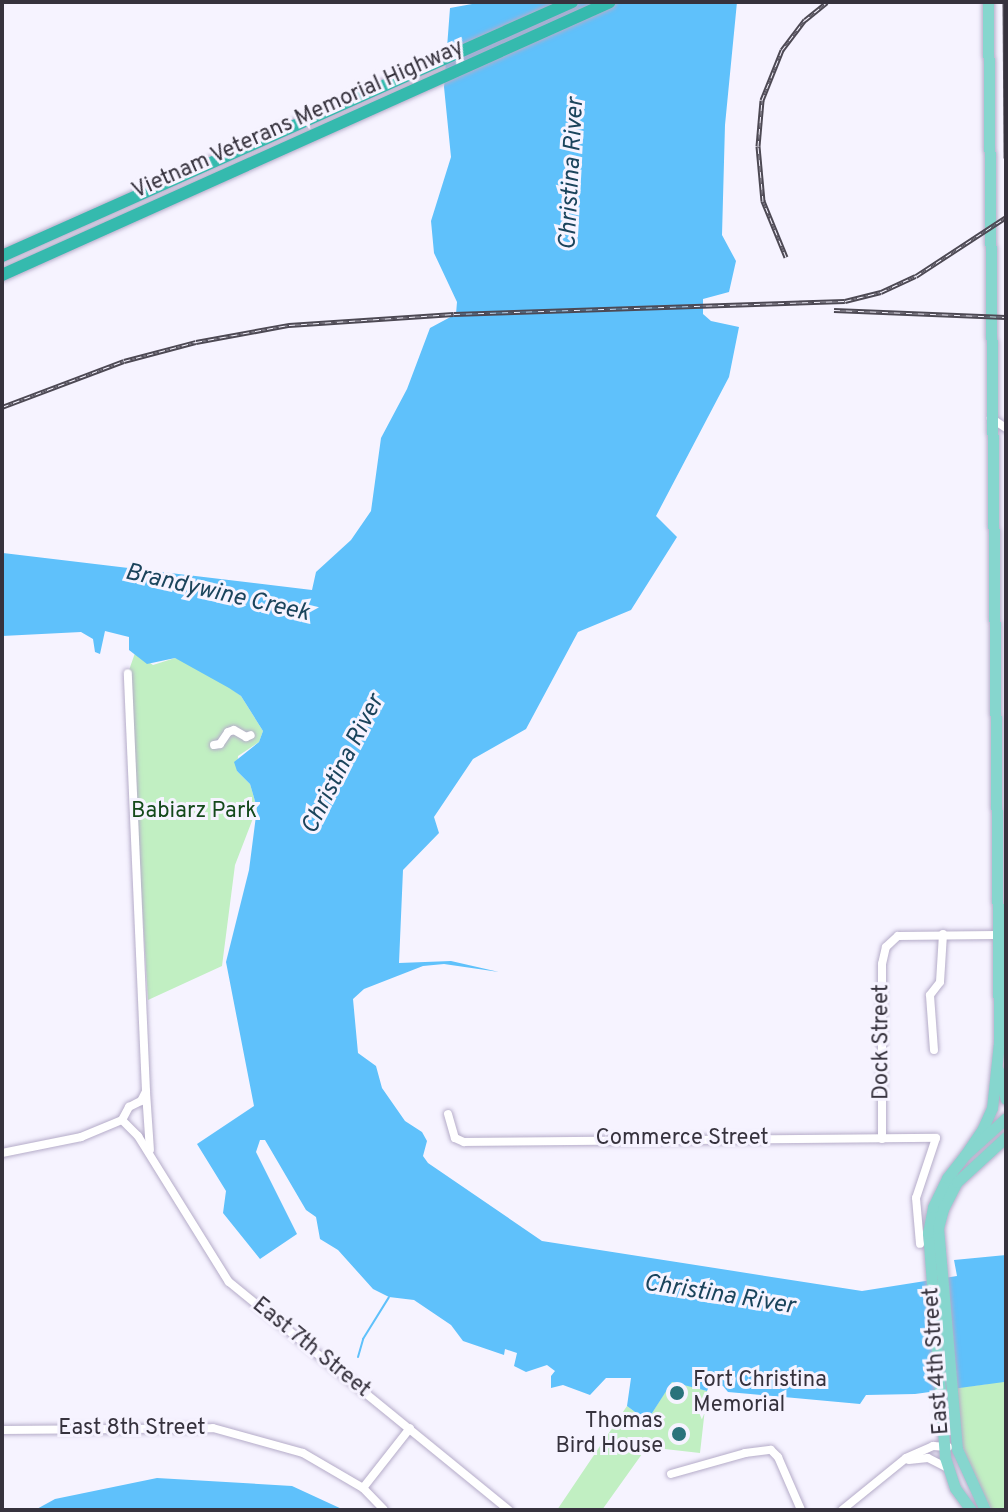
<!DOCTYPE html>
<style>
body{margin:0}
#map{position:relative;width:1008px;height:1512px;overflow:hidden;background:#f6f3ff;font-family:Overpass,sans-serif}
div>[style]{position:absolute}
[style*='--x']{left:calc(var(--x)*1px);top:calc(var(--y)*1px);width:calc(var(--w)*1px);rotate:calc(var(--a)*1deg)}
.green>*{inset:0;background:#c1efc2}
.water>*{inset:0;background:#5fc1fb}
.stream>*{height:2px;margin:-1px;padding:0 1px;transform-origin:1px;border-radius:1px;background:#5fc1fb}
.roads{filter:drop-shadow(0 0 2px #b5acc9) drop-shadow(0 0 2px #b5acc9)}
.minor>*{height:8px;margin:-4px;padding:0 4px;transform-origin:4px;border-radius:4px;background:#fff}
.major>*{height:11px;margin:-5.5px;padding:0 5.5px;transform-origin:5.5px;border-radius:5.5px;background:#86d6ce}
.highway>*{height:12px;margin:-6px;padding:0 6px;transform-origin:6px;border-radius:6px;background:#35baae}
.rail>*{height:5px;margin-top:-2.5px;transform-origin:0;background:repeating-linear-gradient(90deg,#f6f3ff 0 6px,#4d4954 0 12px);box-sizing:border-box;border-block:2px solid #4d4954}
.dots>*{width:22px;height:22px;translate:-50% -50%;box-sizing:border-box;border:4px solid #f6f3ff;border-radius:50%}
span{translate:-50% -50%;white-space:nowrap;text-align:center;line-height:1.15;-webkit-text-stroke:6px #f6f3ff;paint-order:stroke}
.street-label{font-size:22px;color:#36323d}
.park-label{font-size:22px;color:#14491b}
.poi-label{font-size:22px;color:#36323d}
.left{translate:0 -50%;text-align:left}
.right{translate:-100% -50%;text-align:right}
.water-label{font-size:24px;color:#1b445c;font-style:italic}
.frame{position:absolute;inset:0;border:4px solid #36323d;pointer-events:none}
</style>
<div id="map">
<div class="green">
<i style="clip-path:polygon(135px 653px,153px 665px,175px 658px,184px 661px,229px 687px,241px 696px,263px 731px,259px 742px,238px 756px,237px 771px,250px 784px,257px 808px,235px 865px,222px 966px,148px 1000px,128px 673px)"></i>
<i style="clip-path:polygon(1006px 1375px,1006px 1510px,992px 1510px,972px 1473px,959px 1436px,955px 1388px,987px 1384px)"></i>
<i style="clip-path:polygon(672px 1381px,707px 1391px,700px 1453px,647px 1447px,602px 1510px,557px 1510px,627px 1406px,647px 1421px)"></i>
</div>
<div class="water">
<i style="clip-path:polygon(483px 2px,737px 2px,725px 125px,722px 235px,736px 261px,729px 292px,703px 299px,703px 314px,711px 321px,739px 327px,729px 377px,656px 516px,677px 537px,631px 610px,578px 632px,526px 729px,473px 759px,434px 817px,439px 833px,403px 870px,399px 963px,451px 961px,499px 972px,444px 964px,423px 966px,364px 989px,353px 999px,358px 1053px,376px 1066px,382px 1088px,405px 1121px,422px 1132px,427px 1141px,423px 1156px,428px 1163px,542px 1241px,862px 1291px,957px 1276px,954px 1260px,1006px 1255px,1004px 1382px,915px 1394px,866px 1395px,860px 1404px,728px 1392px,723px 1386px,710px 1384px,707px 1391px,672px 1382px,647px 1421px,627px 1406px,631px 1378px,606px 1378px,590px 1395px,563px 1385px,551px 1388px,551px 1376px,555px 1371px,547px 1365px,526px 1372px,514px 1366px,517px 1353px,505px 1349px,504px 1355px,463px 1341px,451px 1325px,414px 1300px,389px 1297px,373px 1289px,338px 1250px,320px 1239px,316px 1217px,306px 1210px,265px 1140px,260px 1140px,256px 1152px,297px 1234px,260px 1259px,223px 1213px,226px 1191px,197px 1144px,254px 1106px,226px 962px,249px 870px,257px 808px,250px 784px,237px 771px,234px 762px,259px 742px,263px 731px,241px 696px,229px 688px,175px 658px,147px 664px,129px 650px,129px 637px,105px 631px,100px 654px,95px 652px,93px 639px,81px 632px,2px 636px,3px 553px,312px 590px,316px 572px,351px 540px,371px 511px,381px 438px,407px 389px,430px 328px,456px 314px,457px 302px,434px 253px,431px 221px,451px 157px,444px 87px,450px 8px)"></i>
<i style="clip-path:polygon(157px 1478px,292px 1486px,344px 1510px,35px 1510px,55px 1499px)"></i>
</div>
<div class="stream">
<i style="--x:358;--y:1357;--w:19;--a:-74"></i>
<i style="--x:363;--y:1339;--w:49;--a:-58.2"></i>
</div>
<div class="roads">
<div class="minor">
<i style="--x:991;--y:418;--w:18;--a:34"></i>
<i style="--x:214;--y:745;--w:6;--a:-9"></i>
<i style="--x:220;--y:744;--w:14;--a:-56"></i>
<i style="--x:228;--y:732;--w:6;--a:-18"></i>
<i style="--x:234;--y:730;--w:14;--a:30"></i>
<i style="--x:246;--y:737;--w:5;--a:-22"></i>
<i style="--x:934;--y:1050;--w:55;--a:-94.2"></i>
<i style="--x:930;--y:995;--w:16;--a:-52"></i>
<i style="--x:940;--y:982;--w:48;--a:-86.4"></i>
<i style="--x:146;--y:1092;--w:58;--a:86.1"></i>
<i style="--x:448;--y:1114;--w:25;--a:74"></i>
<i style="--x:455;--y:1138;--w:10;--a:24"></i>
<i style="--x:464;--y:1142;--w:472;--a:-0.5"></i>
<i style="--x:936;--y:1138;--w:63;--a:108.4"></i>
<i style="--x:916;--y:1198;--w:46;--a:85"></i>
<i style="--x:122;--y:1120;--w:23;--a:45"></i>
<i style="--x:138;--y:1136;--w:172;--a:58.1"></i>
<i style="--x:229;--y:1282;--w:361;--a:39.2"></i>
<i style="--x:122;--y:1120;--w:15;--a:-62"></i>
<i style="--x:129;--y:1107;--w:13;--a:-27"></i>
<i style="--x:141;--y:1101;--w:11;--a:-63"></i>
<i style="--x:146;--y:1091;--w:418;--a:-92.5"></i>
<i style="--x:882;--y:1139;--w:175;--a:-90"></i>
<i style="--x:882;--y:964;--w:17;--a:-77"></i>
<i style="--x:886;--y:947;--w:16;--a:-43"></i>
<i style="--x:898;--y:936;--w:98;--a:-0.6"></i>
<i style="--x:996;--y:935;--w:13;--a:-42"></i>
<i style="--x:2;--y:1153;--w:81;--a:-11.4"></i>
<i style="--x:81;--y:1137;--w:44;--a:-22.5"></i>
<i style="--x:2;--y:1430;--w:211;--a:-0.5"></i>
<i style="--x:213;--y:1428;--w:93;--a:15.5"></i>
<i style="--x:303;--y:1453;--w:69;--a:30.3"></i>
<i style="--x:363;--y:1488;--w:30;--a:46"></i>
<i style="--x:909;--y:1460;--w:19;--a:-6"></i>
<i style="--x:928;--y:1458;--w:22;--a:27"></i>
<i style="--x:671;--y:1474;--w:77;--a:-15.8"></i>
<i style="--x:745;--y:1453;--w:26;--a:-7"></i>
<i style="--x:771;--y:1450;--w:10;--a:45"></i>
<i style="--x:778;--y:1457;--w:58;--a:66.5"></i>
<i style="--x:363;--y:1488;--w:76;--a:-51.9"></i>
<i style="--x:842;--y:1510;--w:82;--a:-39.1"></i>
<i style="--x:906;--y:1458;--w:30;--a:-24"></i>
<i style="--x:933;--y:1446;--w:15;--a:4"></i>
</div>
<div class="major">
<i style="--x:998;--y:1070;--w:30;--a:75"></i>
<i style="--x:965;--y:1155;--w:32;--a:-56"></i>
<i style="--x:983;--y:1128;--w:22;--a:-66"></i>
<i style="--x:992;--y:1108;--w:65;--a:-83.9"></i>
<i style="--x:999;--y:1043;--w:1041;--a:-90.61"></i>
<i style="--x:971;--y:1510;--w:27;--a:-126"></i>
<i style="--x:955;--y:1488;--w:33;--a:-108"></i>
<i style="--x:945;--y:1457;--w:225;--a:-94.3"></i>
<i style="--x:928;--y:1233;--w:26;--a:-79"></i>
<i style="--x:933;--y:1207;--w:32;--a:-64"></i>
<i style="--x:947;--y:1178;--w:29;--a:-52"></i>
<i style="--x:965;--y:1155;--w:55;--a:-42.1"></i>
<i style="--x:985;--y:1510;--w:67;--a:-114.7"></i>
<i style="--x:957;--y:1449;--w:222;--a:-94.9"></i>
<i style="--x:938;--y:1228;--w:20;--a:-75"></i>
<i style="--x:943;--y:1209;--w:30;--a:-63"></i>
<i style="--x:957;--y:1182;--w:67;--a:-42.6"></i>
</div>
<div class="highway">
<i style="--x:2;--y:256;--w:624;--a:-24.02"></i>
<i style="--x:2;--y:275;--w:666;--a:-24.18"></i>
</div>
</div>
<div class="rail">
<i style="--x:1005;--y:2;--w:156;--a:89.6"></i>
<i style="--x:786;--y:257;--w:61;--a:-112.3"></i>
<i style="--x:763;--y:201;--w:55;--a:-95.2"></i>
<i style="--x:758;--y:146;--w:46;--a:-85"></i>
<i style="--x:762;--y:100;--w:54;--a:-68.2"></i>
<i style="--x:782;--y:50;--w:38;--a:-53"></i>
<i style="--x:805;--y:20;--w:28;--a:-39"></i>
<i style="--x:834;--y:310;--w:172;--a:2.3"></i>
<i style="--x:2;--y:407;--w:130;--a:-20.7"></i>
<i style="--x:124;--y:361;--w:74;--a:-14.8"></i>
<i style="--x:196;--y:342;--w:95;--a:-10.4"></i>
<i style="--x:289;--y:325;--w:165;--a:-3.8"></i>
<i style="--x:454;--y:314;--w:391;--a:-1.9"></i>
<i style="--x:845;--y:301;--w:37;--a:-14"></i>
<i style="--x:881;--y:292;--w:38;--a:-25"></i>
<i style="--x:916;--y:276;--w:108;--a:-33.2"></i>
</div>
<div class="dots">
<i style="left:677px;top:1393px;background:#2a737b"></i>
<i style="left:679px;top:1434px;background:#2a737b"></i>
</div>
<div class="street-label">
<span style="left:298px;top:120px;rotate:-24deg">Vietnam Veterans Memorial Highway</span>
<span style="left:882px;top:1042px;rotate:-90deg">Dock Street</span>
<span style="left:682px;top:1139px">Commerce Street</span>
<span style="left:311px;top:1348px;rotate:39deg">East 7th Street</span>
<span style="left:937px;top:1361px;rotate:-94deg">East 4th Street</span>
<span style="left:132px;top:1429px">East 8th Street</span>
</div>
<div class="park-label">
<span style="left:194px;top:812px">Babiarz Park</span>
</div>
<div class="poi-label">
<span class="left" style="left:693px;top:1393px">Fort Christina<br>Memorial</span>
<span class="right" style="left:663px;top:1434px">Thomas<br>Bird House</span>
</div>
<div class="water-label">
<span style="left:573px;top:174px;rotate:-87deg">Christina River</span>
<span style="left:217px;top:594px;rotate:13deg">Brandywine Creek</span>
<span style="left:344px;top:765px;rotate:-63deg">Christina River</span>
<span style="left:719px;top:1296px;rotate:9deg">Christina River</span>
</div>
<div class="frame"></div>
</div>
